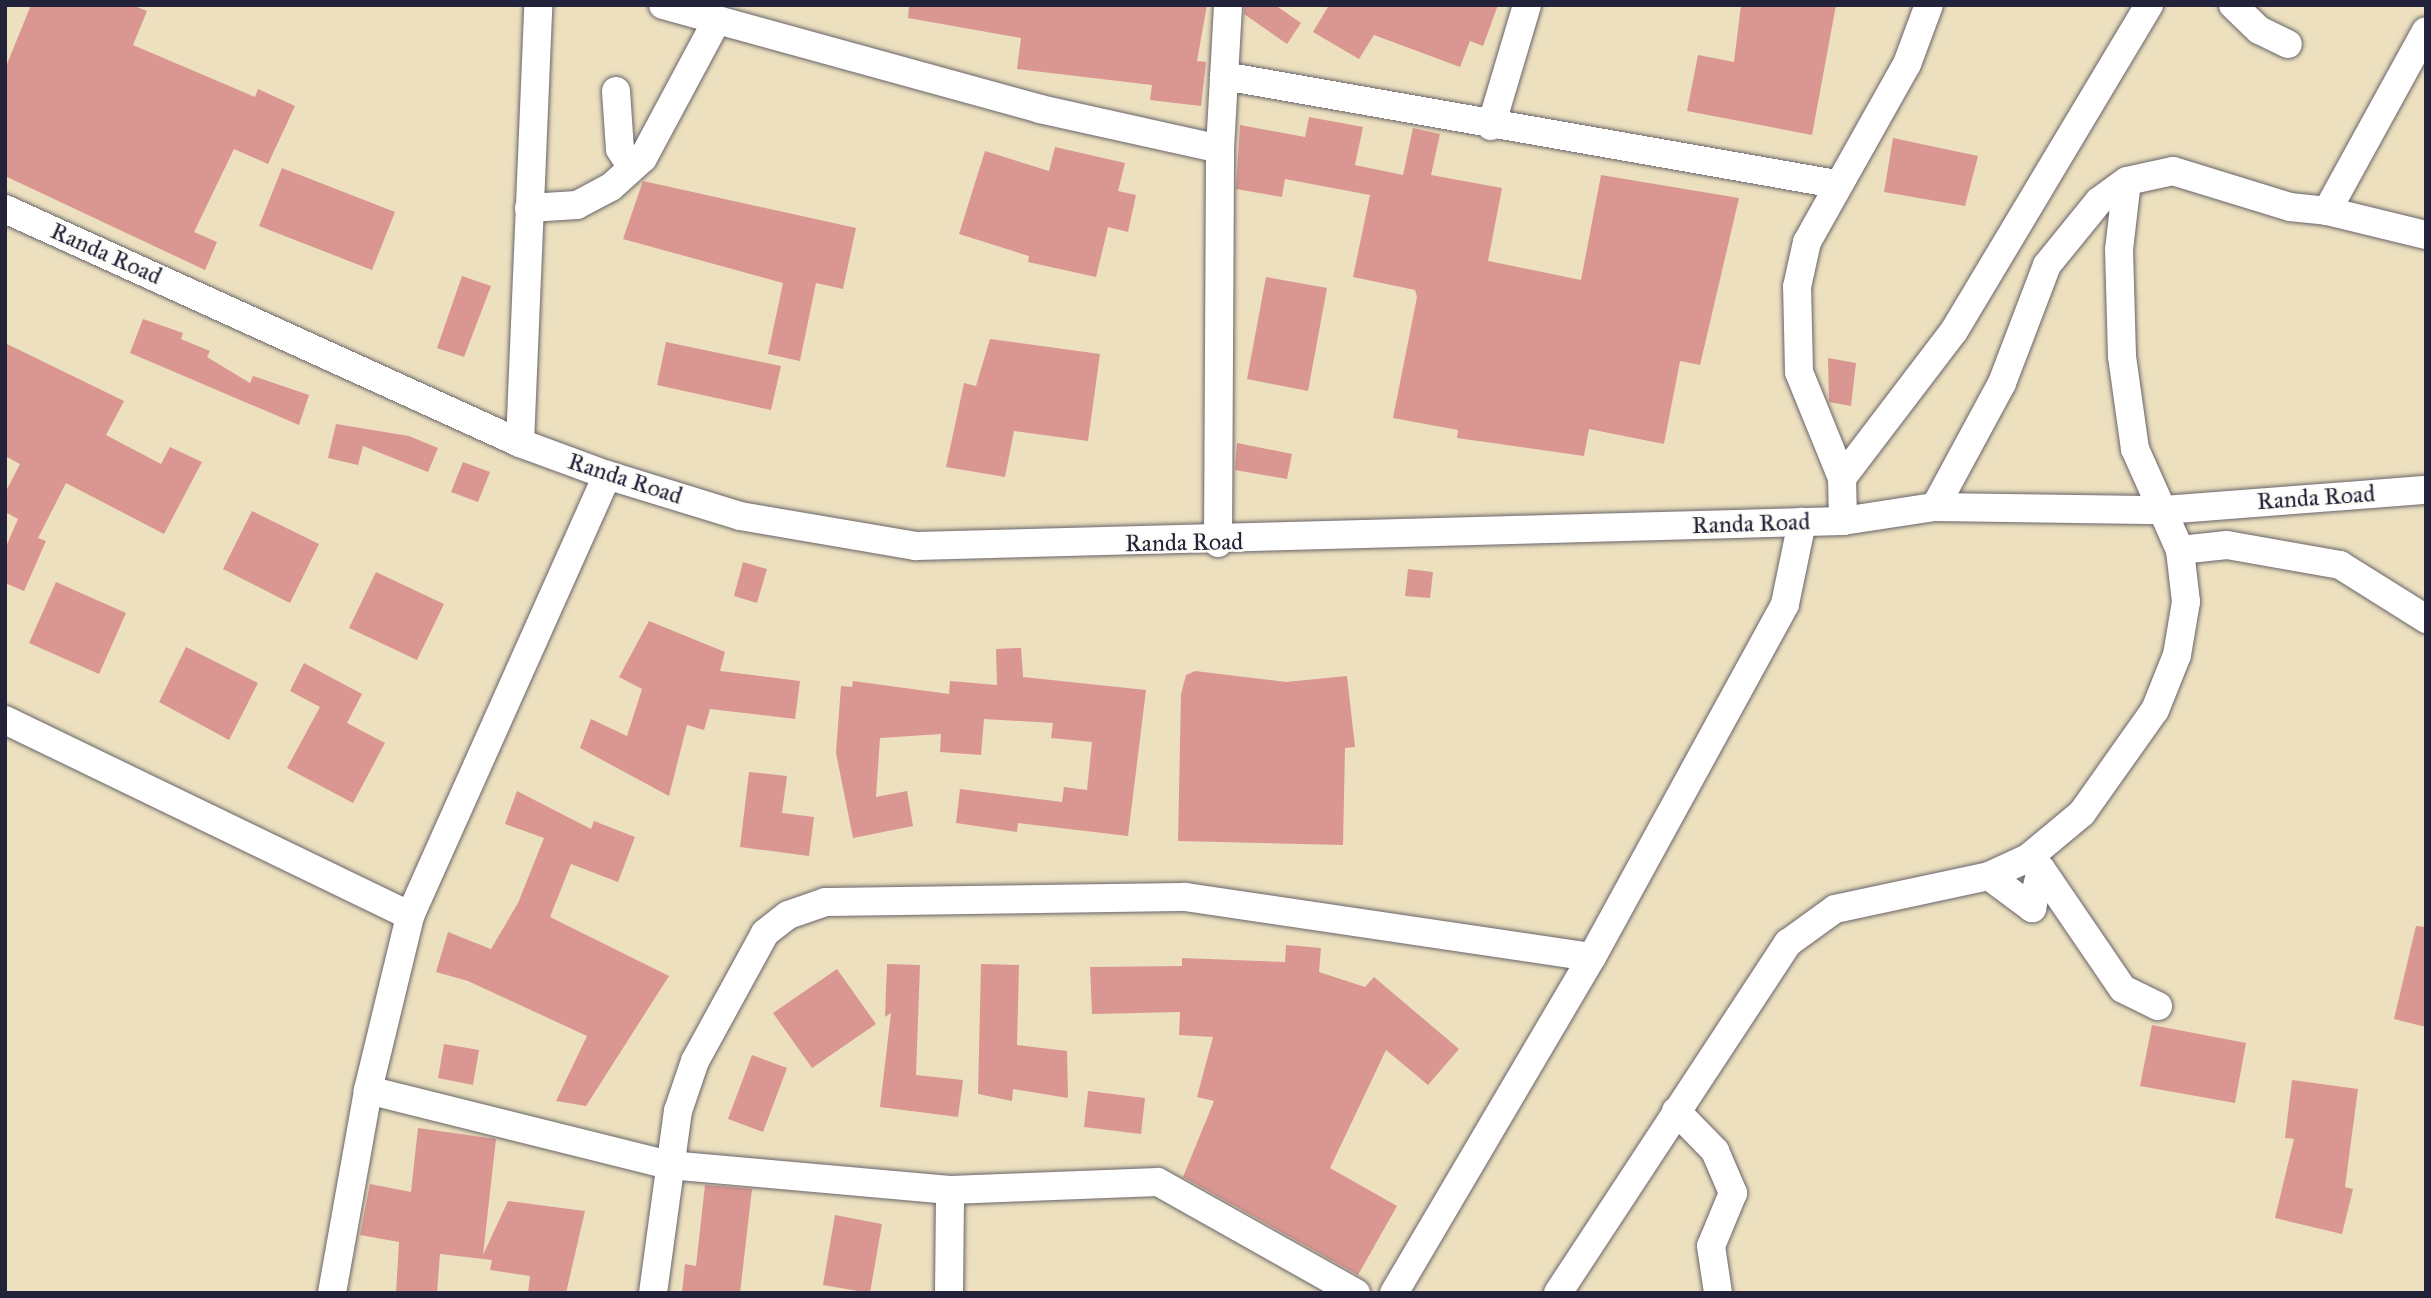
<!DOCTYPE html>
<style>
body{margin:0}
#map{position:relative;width:2431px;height:1298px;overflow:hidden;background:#ece0bf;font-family:"IM FELL Great Primer",serif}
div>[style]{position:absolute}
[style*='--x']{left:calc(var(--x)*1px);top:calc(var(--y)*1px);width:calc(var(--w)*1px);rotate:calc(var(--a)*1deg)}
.building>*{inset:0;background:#da9792}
.roads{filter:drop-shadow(0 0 2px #696469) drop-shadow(0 0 2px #696469)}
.street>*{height:28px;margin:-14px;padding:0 14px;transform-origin:14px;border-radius:14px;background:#fff}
span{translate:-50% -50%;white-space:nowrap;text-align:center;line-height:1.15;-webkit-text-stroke:5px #fdfcf7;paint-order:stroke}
.street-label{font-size:24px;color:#22223b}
.frame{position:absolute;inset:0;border:7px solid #22223b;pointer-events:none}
</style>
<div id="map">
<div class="building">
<i style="clip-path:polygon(31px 5px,132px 5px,147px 11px,133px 45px,255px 97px,258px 89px,295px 106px,268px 164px,234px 149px,194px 232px,217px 242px,205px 270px,5px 176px,5px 69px)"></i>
<i style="clip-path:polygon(909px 5px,1207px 5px,1197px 61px,1206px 62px,1201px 106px,1150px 100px,1152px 85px,1017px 69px,1021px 38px,908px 18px)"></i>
<i style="clip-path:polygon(1245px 5px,1275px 5px,1301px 23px,1287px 44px,1244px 14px)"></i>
<i style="clip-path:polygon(1329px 5px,1498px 5px,1483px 46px,1470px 41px,1460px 67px,1374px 35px,1359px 59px,1313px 32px)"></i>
<i style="clip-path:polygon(1741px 5px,1836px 5px,1812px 135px,1687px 111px,1698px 55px,1734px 62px)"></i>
<i style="clip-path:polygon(1309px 117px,1363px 127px,1355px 165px,1403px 175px,1413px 128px,1440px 134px,1431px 175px,1502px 188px,1488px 261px,1581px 280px,1601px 175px,1739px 198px,1700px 365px,1680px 361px,1664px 444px,1589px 429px,1584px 456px,1457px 438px,1458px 430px,1393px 418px,1417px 297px,1415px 290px,1353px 277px,1370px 195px,1285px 179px,1282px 197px,1236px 189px,1240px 125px,1305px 137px)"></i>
<i style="clip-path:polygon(1893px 138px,1978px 156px,1965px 206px,1884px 192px)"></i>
<i style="clip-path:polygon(1055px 147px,1125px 163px,1118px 191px,1136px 195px,1128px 232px,1108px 227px,1096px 277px,1028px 262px,1029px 256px,959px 234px,985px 151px,1049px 171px)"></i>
<i style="clip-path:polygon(282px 168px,395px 212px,372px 270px,259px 226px)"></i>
<i style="clip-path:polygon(643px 181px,856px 228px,843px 289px,816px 283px,800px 361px,768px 354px,783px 283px,623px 239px)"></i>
<i style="clip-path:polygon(462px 276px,491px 286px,464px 357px,437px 348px)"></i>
<i style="clip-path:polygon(1266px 277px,1327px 288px,1308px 391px,1247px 379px)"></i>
<i style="clip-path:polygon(143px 319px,183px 333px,181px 339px,210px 351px,207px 357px,250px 383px,253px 376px,309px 395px,299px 425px,130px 353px)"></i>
<i style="clip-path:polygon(990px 339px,1100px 354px,1088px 441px,1014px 431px,1005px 477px,946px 467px,964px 383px,976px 386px)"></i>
<i style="clip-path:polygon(666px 342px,781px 366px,771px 410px,657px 385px)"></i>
<i style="clip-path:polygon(5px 343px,124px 401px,106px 435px,161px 464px,170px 447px,202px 462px,164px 534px,66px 483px,38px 538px,46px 541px,24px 591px,5px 583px,5px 549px,18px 519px,5px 512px,5px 493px,20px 464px,5px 456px)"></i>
<i style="clip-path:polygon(1828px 358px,1856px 363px,1851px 406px,1829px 402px)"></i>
<i style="clip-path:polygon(336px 424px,409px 436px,438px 448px,428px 472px,363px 446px,358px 465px,328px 458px)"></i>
<i style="clip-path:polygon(1237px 443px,1292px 454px,1287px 479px,1235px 470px)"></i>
<i style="clip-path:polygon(463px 462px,490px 472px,478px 502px,451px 492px)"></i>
<i style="clip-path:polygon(252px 511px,319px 544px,290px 603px,223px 569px)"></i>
<i style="clip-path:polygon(743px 562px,767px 569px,757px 603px,734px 596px)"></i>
<i style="clip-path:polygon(1408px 569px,1433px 572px,1430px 598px,1405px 596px)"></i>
<i style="clip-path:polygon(376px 572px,444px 604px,417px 660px,349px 628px)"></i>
<i style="clip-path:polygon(56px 582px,126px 613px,99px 674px,29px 643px)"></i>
<i style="clip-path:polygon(649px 621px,725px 652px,720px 671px,800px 681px,795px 719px,710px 709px,704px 730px,687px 725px,669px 796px,580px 748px,591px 719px,627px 736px,642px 689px,619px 677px)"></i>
<i style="clip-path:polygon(186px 647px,258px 683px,229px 740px,159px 702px)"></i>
<i style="clip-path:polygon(1021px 648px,1023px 677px,1146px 690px,1128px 836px,1018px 823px,1017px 832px,956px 823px,960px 789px,1062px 802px,1064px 787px,1087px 790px,1092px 742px,1051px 738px,1053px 723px,984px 719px,981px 755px,940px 752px,941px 734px,880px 738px,876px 797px,907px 791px,913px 826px,853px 838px,836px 753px,841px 686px,852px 687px,853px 681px,949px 694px,950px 681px,997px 685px,996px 649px)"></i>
<i style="clip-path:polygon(304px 663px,362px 694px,347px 723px,385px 743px,353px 803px,287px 768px,320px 707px,290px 691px)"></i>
<i style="clip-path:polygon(1195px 671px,1286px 682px,1347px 676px,1355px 747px,1345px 748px,1343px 845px,1178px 841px,1181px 694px,1186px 675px)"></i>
<i style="clip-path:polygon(749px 772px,787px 776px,782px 813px,814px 817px,809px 856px,740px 847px)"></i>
<i style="clip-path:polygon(517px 791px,591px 829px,594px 821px,635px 837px,618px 882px,571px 864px,550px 917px,669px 976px,586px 1106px,556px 1101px,587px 1036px,468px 981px,436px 972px,448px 932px,491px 949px,518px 903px,544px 838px,505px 824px)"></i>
<i style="clip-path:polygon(2416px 926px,2426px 927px,2426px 1027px,2394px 1019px)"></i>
<i style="clip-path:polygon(1286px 945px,1321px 948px,1319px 972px,1365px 987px,1374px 977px,1459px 1049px,1428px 1085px,1386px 1050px,1330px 1168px,1397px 1206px,1358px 1275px,1183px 1177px,1214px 1101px,1197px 1097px,1213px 1037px,1179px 1035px,1180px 1012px,1092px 1014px,1090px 967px,1182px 966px,1182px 958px,1285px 962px)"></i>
<i style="clip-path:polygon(887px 964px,920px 965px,916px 1075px,963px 1080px,958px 1117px,880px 1107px,891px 1013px,885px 1017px)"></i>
<i style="clip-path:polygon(981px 964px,1019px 965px,1017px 1045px,1067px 1051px,1068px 1098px,1013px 1089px,1012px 1101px,978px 1094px)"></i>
<i style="clip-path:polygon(837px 969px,876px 1024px,812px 1068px,773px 1013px)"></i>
<i style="clip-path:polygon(2152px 1025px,2246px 1043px,2235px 1103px,2140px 1086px)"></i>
<i style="clip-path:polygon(444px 1044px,479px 1050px,473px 1085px,438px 1078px)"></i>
<i style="clip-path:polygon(752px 1055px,787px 1068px,763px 1132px,728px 1119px)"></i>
<i style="clip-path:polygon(2292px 1080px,2358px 1089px,2345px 1187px,2353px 1189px,2342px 1234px,2275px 1218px,2294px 1139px,2285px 1138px)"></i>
<i style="clip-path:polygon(1088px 1091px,1145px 1098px,1141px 1134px,1084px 1127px)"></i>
<i style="clip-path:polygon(418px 1128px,496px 1139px,483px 1255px,508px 1201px,585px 1211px,566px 1293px,528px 1293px,530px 1276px,490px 1270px,492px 1260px,440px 1254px,437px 1293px,396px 1293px,399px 1242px,360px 1235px,370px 1184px,411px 1192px)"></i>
<i style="clip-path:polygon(705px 1185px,752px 1189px,740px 1293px,682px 1293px,685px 1264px,696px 1266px)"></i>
<i style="clip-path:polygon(835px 1215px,882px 1224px,870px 1293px,823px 1285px)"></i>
</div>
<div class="roads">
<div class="street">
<i style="--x:663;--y:5;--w:391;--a:15.4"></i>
<i style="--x:1040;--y:109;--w:184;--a:12.5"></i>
<i style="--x:2233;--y:5;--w:36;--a:44"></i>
<i style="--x:2259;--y:30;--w:32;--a:26"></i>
<i style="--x:1224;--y:76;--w:621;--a:10.01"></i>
<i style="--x:616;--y:91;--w:58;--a:86.1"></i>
<i style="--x:620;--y:149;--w:22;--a:58"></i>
<i style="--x:1491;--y:126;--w:126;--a:-73.4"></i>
<i style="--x:529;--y:208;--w:48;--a:-3.6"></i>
<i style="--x:577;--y:205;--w:38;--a:-28"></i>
<i style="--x:611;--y:187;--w:43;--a:-42.2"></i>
<i style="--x:643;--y:158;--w:157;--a:-61.8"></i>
<i style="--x:5;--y:209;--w:566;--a:24.44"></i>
<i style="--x:520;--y:443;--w:93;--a:20.2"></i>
<i style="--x:607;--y:475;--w:139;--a:17.1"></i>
<i style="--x:740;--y:516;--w:179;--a:9.7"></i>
<i style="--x:916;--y:546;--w:927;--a:-1.54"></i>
<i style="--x:1843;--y:521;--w:93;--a:-8.7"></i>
<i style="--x:1935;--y:507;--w:229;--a:0.8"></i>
<i style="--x:2164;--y:510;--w:263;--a:-4.4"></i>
<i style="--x:2327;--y:211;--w:102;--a:13.6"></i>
<i style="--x:520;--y:443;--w:438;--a:-87.6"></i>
<i style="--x:1842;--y:478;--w:185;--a:-52.7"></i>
<i style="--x:1954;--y:331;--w:380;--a:-59.1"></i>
<i style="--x:1935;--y:507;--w:141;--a:-61.6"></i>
<i style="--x:2002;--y:383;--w:126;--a:-69.1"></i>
<i style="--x:2047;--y:265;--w:82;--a:-50.9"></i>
<i style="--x:2099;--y:201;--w:34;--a:-36"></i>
<i style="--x:2127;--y:181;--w:47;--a:-12.3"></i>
<i style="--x:2173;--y:171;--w:122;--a:17.1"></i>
<i style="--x:2290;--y:207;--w:37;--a:6"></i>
<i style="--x:2327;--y:211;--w:205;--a:-61.2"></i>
<i style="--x:1843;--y:521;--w:43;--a:-91.3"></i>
<i style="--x:1842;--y:478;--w:114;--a:-112.1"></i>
<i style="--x:1799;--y:372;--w:85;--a:-91.3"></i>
<i style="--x:1797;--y:287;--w:46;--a:-77.5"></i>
<i style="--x:1807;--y:242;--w:204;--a:-60.7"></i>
<i style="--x:1907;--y:64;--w:63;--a:-69.6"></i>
<i style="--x:1218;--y:543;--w:394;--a:-89.7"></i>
<i style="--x:1220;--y:149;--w:144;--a:-86.8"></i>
<i style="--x:2180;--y:550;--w:47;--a:-6.1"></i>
<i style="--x:2227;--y:545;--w:115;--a:10"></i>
<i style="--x:2340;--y:565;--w:102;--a:32.1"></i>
<i style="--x:5;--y:720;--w:450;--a:25.8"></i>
<i style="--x:1989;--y:876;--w:54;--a:36.7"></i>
<i style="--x:2032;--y:908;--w:40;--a:-77"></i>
<i style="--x:2041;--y:869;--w:145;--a:55.7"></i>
<i style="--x:2123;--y:989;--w:39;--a:26"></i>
<i style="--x:368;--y:1090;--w:310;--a:14"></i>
<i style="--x:669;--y:1165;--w:282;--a:5.1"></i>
<i style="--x:950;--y:1190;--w:208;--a:-2.2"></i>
<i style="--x:1158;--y:1182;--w:227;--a:29.3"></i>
<i style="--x:1676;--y:1111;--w:56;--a:45.7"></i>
<i style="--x:1715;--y:1151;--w:46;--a:66.8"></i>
<i style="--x:1733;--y:1193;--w:57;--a:112.5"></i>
<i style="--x:1711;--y:1246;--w:48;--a:81.5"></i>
<i style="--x:332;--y:1293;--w:206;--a:-79.9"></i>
<i style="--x:368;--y:1090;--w:179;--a:-76.4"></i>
<i style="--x:410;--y:916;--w:483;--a:-65.9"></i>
<i style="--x:653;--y:1293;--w:184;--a:-82.2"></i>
<i style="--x:678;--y:1111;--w:53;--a:-71.2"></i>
<i style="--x:695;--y:1061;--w:146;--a:-61.3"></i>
<i style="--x:765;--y:933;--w:29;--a:-38"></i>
<i style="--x:788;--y:915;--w:39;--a:-19"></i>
<i style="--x:825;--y:902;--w:360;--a:-0.8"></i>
<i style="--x:1185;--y:897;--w:411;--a:8.4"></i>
<i style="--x:949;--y:1293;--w:103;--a:-89.4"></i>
<i style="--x:1394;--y:1293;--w:390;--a:-59.5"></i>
<i style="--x:1592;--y:957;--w:402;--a:-61.3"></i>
<i style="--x:1785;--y:604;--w:84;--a:-78.3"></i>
<i style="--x:1558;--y:1293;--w:419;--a:-56.7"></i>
<i style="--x:1788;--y:943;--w:58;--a:-35.9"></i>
<i style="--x:1835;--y:909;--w:157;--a:-12.1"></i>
<i style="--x:1989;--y:876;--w:43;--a:-24.8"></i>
<i style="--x:2028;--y:858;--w:70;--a:-39.8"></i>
<i style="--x:2082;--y:813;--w:126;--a:-54.7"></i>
<i style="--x:2155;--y:710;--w:59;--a:-68.2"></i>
<i style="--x:2177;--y:655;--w:54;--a:-80.4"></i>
<i style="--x:2186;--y:602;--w:52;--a:-96.6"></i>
<i style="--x:2180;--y:550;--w:111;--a:-114"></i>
<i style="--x:2135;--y:449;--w:94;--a:-98"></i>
<i style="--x:2122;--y:356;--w:106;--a:-91.6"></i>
<i style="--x:2119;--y:250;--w:69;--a:-83.4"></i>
</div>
</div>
<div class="street-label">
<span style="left:106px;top:254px;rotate:24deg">Randa Road</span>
<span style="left:625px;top:479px;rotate:18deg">Randa Road</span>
<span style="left:2316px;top:498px;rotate:-4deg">Randa Road</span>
<span style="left:1751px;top:524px;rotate:-2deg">Randa Road</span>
<span style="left:1184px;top:543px;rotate:-1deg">Randa Road</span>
</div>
<div class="frame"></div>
</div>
